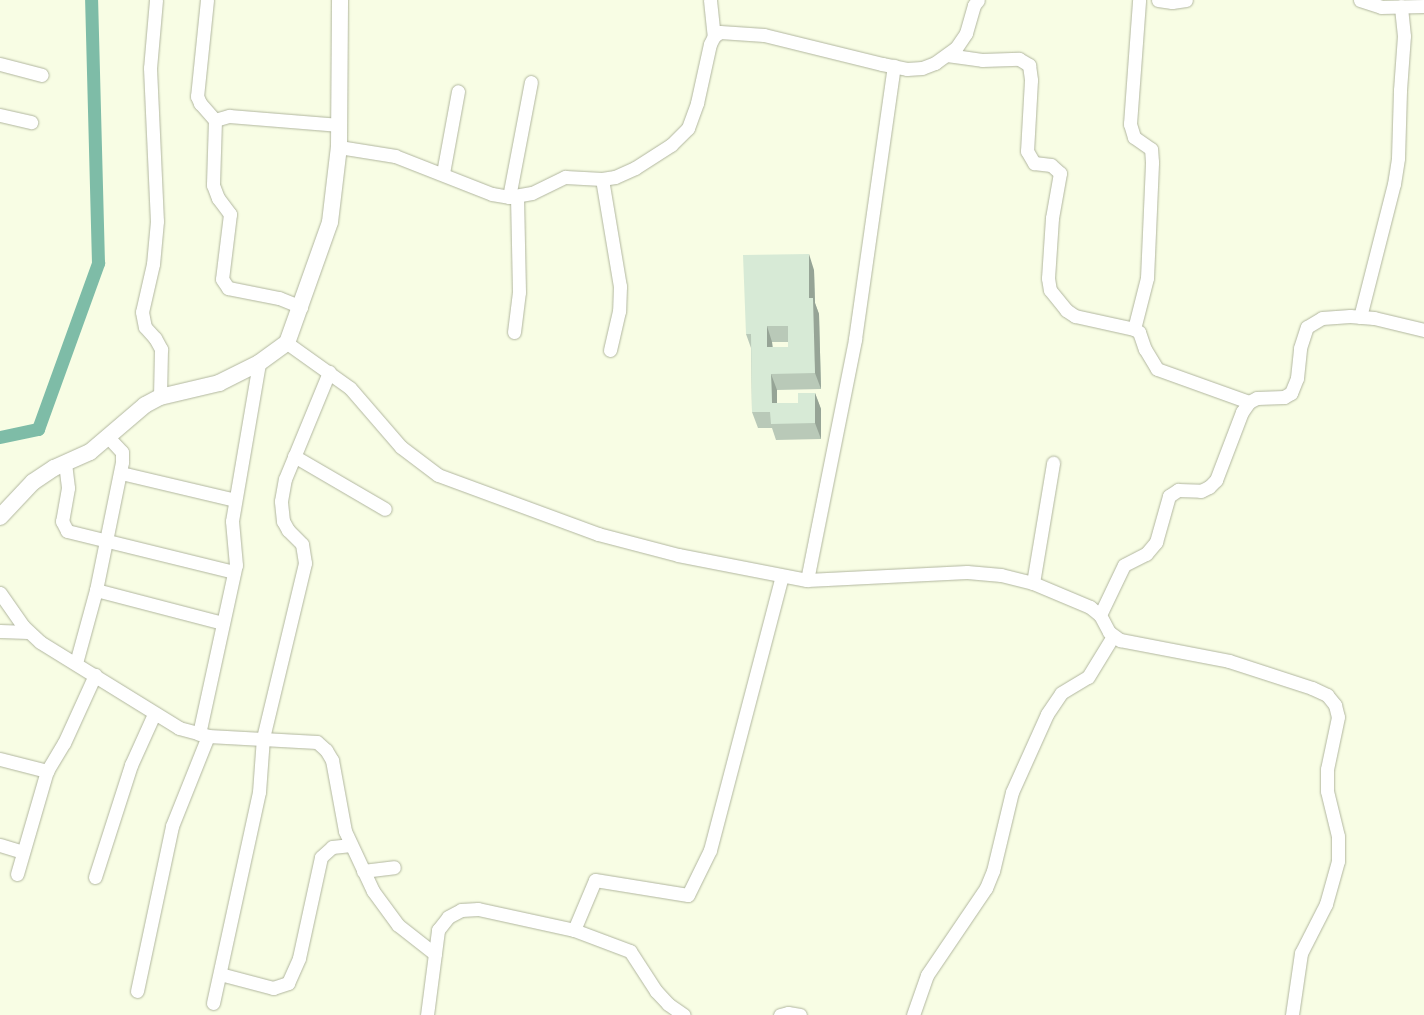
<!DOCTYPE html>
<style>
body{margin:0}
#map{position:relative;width:1424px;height:1015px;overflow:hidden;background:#f8fde4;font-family:Georgia,serif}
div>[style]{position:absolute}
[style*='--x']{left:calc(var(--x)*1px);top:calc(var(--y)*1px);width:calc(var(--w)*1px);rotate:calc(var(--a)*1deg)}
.canal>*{height:13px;margin:-6.5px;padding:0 6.5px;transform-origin:6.5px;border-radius:6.5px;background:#7ebca7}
.roads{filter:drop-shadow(0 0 1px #b1b69f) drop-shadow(0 0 1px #b1b69f)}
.minor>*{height:13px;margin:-6.5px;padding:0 6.5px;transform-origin:6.5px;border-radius:6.5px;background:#fff}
.tertiary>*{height:16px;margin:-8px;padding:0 8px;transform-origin:8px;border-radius:8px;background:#fff}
.wall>*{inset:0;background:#b9c9b8}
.shaded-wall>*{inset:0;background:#96a496}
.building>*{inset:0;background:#d7ead6}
span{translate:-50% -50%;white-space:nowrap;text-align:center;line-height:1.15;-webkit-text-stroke:4px #f8fde4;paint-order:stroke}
</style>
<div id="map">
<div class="canal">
<i style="--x:0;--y:437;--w:39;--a:-12"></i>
<i style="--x:38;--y:429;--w:177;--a:-70.1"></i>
<i style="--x:98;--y:263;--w:263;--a:-91.5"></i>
</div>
<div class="roads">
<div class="minor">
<i style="--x:156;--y:0;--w:68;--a:95"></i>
<i style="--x:150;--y:68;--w:153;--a:87.4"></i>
<i style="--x:157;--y:221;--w:43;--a:95.3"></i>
<i style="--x:153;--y:264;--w:49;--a:102.9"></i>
<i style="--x:142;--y:312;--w:15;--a:79"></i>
<i style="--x:145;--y:327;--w:15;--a:48"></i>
<i style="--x:155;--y:338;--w:13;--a:61"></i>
<i style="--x:161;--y:349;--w:48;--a:91.2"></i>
<i style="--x:207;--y:0;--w:97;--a:95.9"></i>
<i style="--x:197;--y:96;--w:8;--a:67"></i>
<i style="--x:200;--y:103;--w:23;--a:49"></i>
<i style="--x:215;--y:120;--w:65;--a:91.8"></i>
<i style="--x:213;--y:185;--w:14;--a:69"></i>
<i style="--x:218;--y:198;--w:20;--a:53"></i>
<i style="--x:230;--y:214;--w:65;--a:97"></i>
<i style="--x:222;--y:279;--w:11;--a:56"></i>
<i style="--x:228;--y:288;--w:52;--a:11.1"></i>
<i style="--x:279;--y:298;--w:24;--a:22"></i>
<i style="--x:710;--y:0;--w:36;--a:84"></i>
<i style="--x:1158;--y:0;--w:14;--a:8"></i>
<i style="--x:1172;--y:2;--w:14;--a:-8"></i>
<i style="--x:1360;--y:0;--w:22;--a:18"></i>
<i style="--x:1381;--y:7;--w:43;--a:-1.3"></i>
<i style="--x:947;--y:55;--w:35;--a:8"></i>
<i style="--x:982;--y:60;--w:37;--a:-2"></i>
<i style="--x:1019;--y:59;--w:12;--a:31"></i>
<i style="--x:1029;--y:65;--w:15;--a:82"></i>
<i style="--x:1031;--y:80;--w:71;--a:93.2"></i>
<i style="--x:1027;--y:151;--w:14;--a:60"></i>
<i style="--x:1034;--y:163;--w:17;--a:7"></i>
<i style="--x:1051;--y:165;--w:12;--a:42"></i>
<i style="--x:1060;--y:173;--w:46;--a:100.1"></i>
<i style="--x:1052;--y:218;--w:60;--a:93.8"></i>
<i style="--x:1048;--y:278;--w:12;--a:81"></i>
<i style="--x:1050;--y:290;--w:26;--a:51"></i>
<i style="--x:1066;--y:310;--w:11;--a:34"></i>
<i style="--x:1075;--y:316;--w:60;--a:12.4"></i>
<i style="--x:1134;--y:329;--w:6;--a:31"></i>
<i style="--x:1139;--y:332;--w:18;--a:71"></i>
<i style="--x:1145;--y:349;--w:23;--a:59"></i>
<i style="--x:1157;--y:369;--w:98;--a:19.7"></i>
<i style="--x:0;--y:64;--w:43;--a:14.7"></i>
<i style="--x:0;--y:115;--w:32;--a:13"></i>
<i style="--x:215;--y:120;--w:15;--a:-16"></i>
<i style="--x:229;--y:116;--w:111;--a:4.6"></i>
<i style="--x:339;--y:147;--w:57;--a:9.1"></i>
<i style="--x:395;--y:156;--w:104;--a:21.4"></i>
<i style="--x:492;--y:194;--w:17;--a:10"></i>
<i style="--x:509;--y:197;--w:23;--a:-10"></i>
<i style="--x:532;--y:193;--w:37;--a:-26"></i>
<i style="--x:565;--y:177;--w:37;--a:3"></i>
<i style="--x:602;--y:179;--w:13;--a:-9"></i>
<i style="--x:615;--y:177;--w:22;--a:-24"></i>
<i style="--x:635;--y:168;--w:43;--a:-32.6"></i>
<i style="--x:671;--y:145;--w:24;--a:-45"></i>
<i style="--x:688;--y:128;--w:27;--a:-70"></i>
<i style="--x:697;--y:103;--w:60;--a:-77.6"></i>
<i style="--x:710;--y:44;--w:9;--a:-63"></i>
<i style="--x:714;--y:36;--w:7;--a:-34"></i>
<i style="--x:720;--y:32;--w:44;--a:3.9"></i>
<i style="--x:764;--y:35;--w:122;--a:13.8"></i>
<i style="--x:882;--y:64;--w:25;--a:11"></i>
<i style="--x:907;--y:69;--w:15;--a:-4"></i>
<i style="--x:922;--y:68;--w:14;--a:-21"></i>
<i style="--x:935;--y:63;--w:26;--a:-36"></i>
<i style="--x:956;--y:48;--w:18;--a:-56"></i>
<i style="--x:966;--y:33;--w:29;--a:-74"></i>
<i style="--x:974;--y:5;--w:6;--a:-51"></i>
<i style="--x:443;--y:173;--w:83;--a:-79.6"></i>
<i style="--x:602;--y:179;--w:109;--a:80.5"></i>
<i style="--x:620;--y:286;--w:25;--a:92"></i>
<i style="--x:619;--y:311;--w:40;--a:103"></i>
<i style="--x:509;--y:197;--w:117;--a:-79.2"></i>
<i style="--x:1360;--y:317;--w:137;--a:-75.7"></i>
<i style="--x:1394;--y:184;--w:26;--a:-81"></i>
<i style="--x:1398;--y:158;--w:68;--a:-88.3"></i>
<i style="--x:1400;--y:90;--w:54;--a:-85.8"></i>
<i style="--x:1404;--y:36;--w:30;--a:-96"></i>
<i style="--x:1134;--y:329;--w:53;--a:-75.7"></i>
<i style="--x:1147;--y:278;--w:116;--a:-87.5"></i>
<i style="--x:1152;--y:162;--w:13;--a:-94"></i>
<i style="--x:1151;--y:149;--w:21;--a:-145"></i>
<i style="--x:1134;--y:137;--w:14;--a:-107"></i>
<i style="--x:1130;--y:124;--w:124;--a:-85.8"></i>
<i style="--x:514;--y:332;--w:40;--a:-82.9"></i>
<i style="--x:519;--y:292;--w:95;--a:-91.2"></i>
<i style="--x:287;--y:343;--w:77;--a:35.5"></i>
<i style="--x:350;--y:388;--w:78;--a:49.2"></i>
<i style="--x:401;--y:447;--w:46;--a:37.1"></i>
<i style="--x:438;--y:475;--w:171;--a:20.2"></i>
<i style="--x:598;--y:534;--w:83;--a:14.7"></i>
<i style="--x:678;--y:555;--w:131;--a:11"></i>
<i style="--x:807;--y:580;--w:160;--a:-2.9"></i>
<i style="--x:967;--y:572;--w:34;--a:5"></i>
<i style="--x:1001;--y:575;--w:33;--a:14"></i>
<i style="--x:1033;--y:583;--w:62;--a:22.8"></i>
<i style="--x:1090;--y:607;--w:13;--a:39"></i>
<i style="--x:1100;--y:615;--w:19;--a:62"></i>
<i style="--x:1109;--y:632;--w:14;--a:36"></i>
<i style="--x:1120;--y:640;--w:111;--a:10.9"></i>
<i style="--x:1229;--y:661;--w:87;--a:18"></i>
<i style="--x:1312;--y:688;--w:17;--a:25"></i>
<i style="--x:1327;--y:695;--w:13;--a:51"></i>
<i style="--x:1335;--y:705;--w:12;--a:76"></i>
<i style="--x:1338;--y:717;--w:53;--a:101.9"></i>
<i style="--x:1327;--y:769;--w:22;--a:90"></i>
<i style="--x:1327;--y:791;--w:46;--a:76.3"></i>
<i style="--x:1338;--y:836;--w:25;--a:90"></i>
<i style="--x:1338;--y:861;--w:45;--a:105.6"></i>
<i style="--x:1326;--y:904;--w:55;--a:117"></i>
<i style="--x:1301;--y:953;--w:63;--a:98.3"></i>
<i style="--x:294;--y:456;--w:105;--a:30.2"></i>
<i style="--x:65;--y:463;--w:25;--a:83"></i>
<i style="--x:68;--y:488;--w:34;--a:100"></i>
<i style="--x:62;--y:521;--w:11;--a:63"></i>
<i style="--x:67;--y:531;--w:172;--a:13.8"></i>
<i style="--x:121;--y:473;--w:117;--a:13.3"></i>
<i style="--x:807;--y:580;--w:246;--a:-78.7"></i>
<i style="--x:855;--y:339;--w:276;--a:-81.9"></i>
<i style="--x:1033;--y:583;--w:122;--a:-80.5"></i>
<i style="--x:96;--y:590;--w:131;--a:14.6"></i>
<i style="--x:0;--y:593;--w:40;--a:55.1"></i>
<i style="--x:23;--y:626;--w:23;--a:43"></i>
<i style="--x:40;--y:642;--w:163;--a:31.7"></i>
<i style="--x:179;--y:728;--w:30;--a:15"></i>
<i style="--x:208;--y:736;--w:109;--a:3.2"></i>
<i style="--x:317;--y:742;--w:12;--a:42"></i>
<i style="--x:326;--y:750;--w:12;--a:59"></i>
<i style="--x:332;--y:760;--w:72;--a:79.6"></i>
<i style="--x:345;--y:831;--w:66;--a:65"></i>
<i style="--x:373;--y:891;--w:42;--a:53.7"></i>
<i style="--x:398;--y:925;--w:47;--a:38.1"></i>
<i style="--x:1100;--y:615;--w:55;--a:-64.4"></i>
<i style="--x:1124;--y:565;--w:25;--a:-27"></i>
<i style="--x:1146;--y:554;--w:16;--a:-50"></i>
<i style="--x:1156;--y:542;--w:48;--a:-74.2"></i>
<i style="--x:1169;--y:496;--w:11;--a:-34"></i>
<i style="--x:1178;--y:490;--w:23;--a:2"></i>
<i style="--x:1201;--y:491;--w:9;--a:-27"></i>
<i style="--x:1209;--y:487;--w:10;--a:-45"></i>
<i style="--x:1216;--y:480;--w:73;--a:-69.1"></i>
<i style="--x:1242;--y:412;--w:12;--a:-55"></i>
<i style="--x:1249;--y:402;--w:9;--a:-27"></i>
<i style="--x:1257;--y:398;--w:27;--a:-2"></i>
<i style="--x:1284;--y:397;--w:8;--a:-30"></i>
<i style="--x:1291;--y:393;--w:16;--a:-68"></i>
<i style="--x:1297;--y:378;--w:30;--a:-84"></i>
<i style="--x:1300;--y:348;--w:22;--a:-72"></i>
<i style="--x:1307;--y:327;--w:17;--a:-31"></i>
<i style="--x:1322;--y:318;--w:28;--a:-4"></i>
<i style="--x:1350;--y:316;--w:24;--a:5"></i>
<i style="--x:1374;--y:318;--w:51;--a:13.5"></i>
<i style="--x:0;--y:631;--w:28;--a:2"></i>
<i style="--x:76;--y:663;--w:76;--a:-74.7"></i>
<i style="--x:96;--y:590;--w:131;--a:-78.5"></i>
<i style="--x:122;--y:462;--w:10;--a:-90"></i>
<i style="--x:122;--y:452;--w:19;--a:-133"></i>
<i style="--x:199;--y:734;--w:173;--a:-77.7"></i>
<i style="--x:236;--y:565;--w:44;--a:-95.2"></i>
<i style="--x:232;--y:521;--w:160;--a:-80.3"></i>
<i style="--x:0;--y:759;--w:49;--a:14.3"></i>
<i style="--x:0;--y:845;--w:24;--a:17"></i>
<i style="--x:363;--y:871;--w:31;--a:-7"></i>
<i style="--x:17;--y:874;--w:107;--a:-73.8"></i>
<i style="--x:47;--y:771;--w:33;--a:-59"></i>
<i style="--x:64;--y:743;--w:75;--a:-65.5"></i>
<i style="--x:95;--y:877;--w:118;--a:-72.2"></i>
<i style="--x:131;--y:765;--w:56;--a:-65.7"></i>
<i style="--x:574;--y:930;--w:54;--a:-67.2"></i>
<i style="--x:595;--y:880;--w:94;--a:9.2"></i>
<i style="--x:688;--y:895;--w:50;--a:-63.9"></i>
<i style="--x:710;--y:850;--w:283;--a:-75.3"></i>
<i style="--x:220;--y:974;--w:55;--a:14.8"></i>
<i style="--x:273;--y:988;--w:16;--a:-18"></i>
<i style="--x:288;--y:983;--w:27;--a:-66"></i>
<i style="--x:299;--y:958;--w:103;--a:-77.7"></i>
<i style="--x:321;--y:857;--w:15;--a:-42"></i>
<i style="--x:332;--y:847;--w:19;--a:-6"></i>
<i style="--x:137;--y:991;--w:169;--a:-78"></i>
<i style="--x:172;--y:826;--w:97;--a:-68.2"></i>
<i style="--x:213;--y:1003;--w:216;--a:-77.7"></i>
<i style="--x:259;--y:792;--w:54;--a:-85.8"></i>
<i style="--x:263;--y:738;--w:180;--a:-76.5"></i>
<i style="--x:305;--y:563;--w:19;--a:-99"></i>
<i style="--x:302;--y:544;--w:20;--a:-135"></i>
<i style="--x:288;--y:530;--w:10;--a:-119"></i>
<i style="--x:283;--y:521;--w:20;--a:-96"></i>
<i style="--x:281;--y:501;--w:22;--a:-80"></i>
<i style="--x:285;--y:479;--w:116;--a:-67.6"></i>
<i style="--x:427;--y:1015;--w:86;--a:-82.6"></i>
<i style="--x:438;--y:930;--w:16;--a:-52"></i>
<i style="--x:448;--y:917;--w:15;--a:-28"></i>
<i style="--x:461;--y:910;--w:17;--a:-3"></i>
<i style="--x:478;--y:909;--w:98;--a:12.3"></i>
<i style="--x:574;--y:930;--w:60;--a:20.6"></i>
<i style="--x:630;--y:951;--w:48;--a:57"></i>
<i style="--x:656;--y:991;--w:18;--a:47"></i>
<i style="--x:668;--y:1004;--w:19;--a:35"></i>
<i style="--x:780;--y:1015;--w:8;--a:-14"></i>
<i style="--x:788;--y:1013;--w:12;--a:9"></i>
<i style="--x:913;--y:1015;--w:42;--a:-70.7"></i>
<i style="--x:927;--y:975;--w:105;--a:-55.9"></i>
<i style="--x:986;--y:888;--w:18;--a:-68"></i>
<i style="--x:993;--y:871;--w:81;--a:-76.5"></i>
<i style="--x:1012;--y:792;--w:85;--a:-65.8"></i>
<i style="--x:1047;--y:714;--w:25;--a:-56"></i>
<i style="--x:1061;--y:693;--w:31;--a:-31"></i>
<i style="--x:1088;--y:677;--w:48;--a:-58.6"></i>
</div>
<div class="tertiary">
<i style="--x:0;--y:517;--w:48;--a:-46.7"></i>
<i style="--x:33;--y:482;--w:25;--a:-34"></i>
<i style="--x:54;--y:468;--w:39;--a:-24"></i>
<i style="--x:90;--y:452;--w:72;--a:-40.5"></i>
<i style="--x:145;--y:405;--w:17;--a:-28"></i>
<i style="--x:160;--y:397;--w:61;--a:-13.3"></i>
<i style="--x:219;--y:383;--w:45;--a:-26.6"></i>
<i style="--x:259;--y:363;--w:34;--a:-36"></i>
<i style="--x:287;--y:343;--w:128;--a:-70.4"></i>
<i style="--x:330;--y:222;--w:76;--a:-83.2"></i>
<i style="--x:339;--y:147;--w:147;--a:-89.6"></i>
</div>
</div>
<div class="wall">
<i style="clip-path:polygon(evenodd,814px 270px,815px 303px,819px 314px,821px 389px,777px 390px,777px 403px,798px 403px,815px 393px,821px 409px,821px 439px,776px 440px,772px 428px,758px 428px,752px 412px,751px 348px,746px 334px,814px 270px,772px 342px,788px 342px,788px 347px,773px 347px,772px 342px)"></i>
</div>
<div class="shaded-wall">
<i style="clip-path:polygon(809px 254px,814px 270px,815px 303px,819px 314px,821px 389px,815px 373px,809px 298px)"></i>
<i style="clip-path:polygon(767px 326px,772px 342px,773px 363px,767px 347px)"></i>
<i style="clip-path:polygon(771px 374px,777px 390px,777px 419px,772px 403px)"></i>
<i style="clip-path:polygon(815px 393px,821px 409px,821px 439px,815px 423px)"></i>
</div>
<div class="building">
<i style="clip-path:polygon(evenodd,809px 254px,809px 298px,813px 298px,815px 373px,771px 374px,772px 403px,798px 403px,798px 393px,815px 393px,815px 423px,771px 424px,770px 412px,752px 412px,751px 334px,746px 334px,743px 255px,809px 254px,767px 326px,788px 326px,788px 347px,767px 347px,767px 326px)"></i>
</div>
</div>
